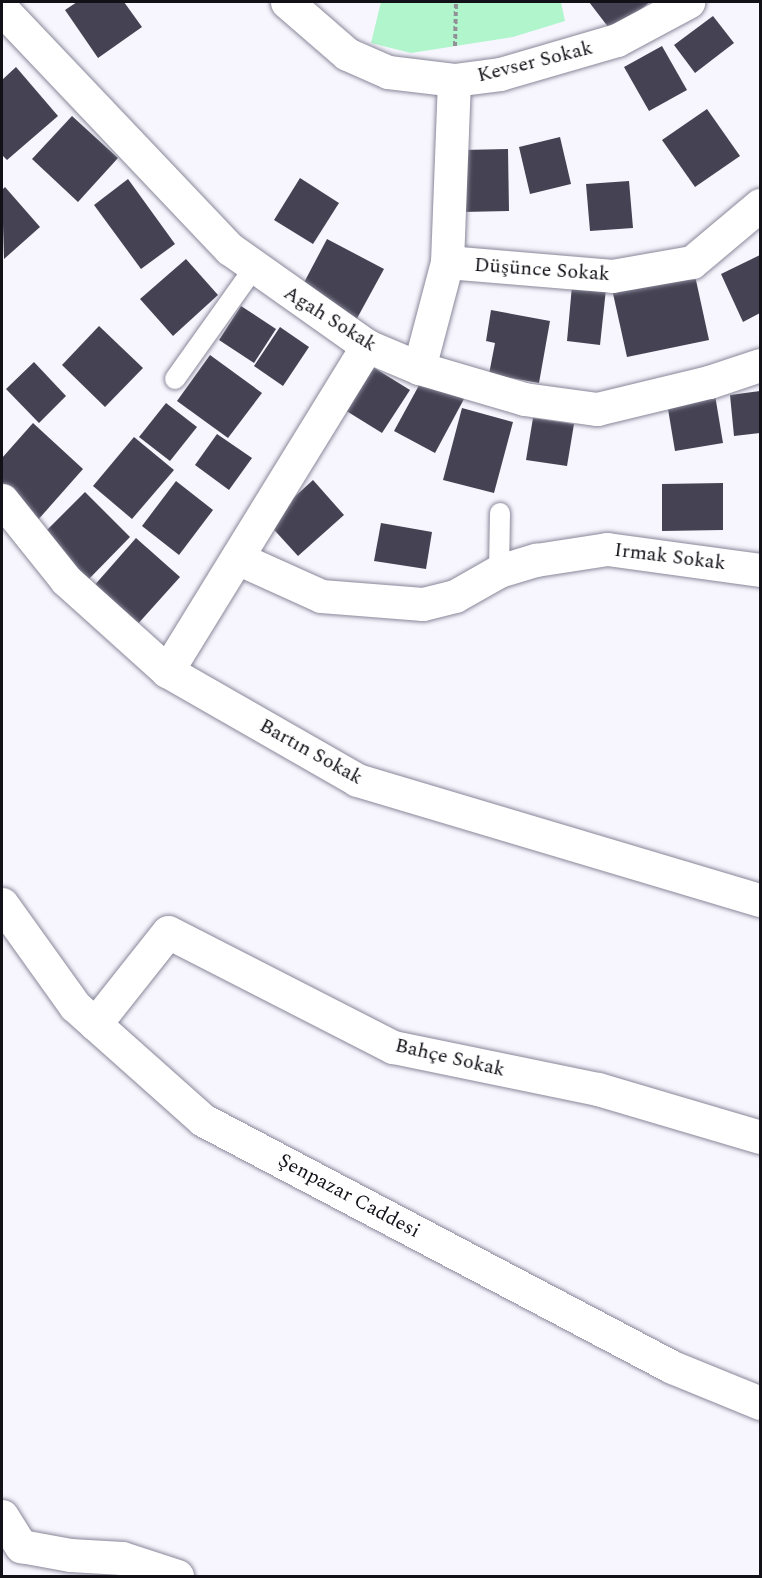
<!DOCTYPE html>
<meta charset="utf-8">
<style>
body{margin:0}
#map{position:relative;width:762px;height:1578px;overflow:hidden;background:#f7f6fe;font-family:Spectral,serif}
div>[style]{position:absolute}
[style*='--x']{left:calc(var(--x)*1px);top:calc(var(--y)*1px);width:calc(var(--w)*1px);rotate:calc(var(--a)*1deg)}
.green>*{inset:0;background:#b1f5cc}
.building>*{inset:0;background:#454353}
.path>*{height:4px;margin-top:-2px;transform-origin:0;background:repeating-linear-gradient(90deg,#919097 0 4.5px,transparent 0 7.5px)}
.roads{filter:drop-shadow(0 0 2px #888799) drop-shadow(0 0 2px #888799)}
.service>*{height:20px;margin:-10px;padding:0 10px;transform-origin:10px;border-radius:10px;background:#fff}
.minor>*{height:33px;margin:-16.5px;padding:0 16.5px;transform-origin:16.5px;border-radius:16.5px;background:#fff}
.tertiary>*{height:33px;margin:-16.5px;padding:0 16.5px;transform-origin:16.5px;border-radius:16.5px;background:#fff}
span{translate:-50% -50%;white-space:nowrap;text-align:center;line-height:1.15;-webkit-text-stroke:6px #fff;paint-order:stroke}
.street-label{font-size:20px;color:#121118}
.frame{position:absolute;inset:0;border:3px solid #121118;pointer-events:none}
</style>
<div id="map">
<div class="green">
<i style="clip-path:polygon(381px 2px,561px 2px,565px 21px,513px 37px,411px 53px,371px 43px)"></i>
</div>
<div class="building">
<i style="clip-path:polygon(77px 2px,124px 2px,142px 27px,98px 58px,65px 10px)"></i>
<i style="clip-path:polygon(589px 2px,650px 2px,612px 32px)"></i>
<i style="clip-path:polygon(713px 16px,734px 43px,695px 73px,674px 45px)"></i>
<i style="clip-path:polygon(662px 46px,687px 90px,649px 111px,624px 67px)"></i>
<i style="clip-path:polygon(16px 67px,58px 116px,7px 160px,2px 155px,2px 80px)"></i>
<i style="clip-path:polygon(707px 109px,740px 156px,695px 187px,662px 140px)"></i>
<i style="clip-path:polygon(72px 116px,118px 158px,78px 202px,32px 159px)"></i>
<i style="clip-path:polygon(560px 137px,571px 184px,530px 194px,519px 147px)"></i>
<i style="clip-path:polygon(508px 149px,509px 211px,462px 212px,462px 150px)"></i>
<i style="clip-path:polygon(300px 178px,339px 203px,313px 244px,274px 220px)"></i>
<i style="clip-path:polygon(128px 179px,175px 244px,141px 269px,94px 205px)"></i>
<i style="clip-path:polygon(629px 181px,633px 228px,590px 231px,586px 184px)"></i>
<i style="clip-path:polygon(5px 187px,40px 227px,4px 259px,2px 190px)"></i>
<i style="clip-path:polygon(327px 239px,384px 269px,355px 322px,299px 292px)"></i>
<i style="clip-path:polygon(760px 255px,760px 313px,743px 322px,721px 274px)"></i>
<i style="clip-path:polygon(186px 259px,218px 295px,173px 336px,140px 299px)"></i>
<i style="clip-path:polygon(694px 271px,709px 340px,627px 357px,612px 289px)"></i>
<i style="clip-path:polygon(572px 286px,606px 289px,600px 345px,567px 341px)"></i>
<i style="clip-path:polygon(241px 306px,276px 329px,254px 363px,219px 340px)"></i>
<i style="clip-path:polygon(491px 310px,550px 321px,539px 383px,489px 374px,495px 343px,486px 341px)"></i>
<i style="clip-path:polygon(99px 326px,143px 368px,105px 407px,62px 365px)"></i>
<i style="clip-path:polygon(280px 327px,309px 347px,283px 386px,254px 366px)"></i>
<i style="clip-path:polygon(210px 355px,262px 393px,228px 438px,177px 401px)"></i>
<i style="clip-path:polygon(34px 362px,66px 396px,39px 423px,6px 389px)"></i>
<i style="clip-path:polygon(368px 364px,410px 390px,382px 433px,340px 407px)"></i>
<i style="clip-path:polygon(423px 378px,464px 399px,435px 453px,394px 431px)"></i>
<i style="clip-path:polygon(714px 389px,723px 443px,675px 451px,666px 397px)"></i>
<i style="clip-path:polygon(760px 391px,760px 433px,734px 436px,730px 395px)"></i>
<i style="clip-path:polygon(166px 403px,197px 427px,170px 461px,139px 437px)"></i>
<i style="clip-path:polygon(462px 408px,513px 422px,494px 493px,443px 480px)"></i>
<i style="clip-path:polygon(533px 418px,574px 424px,567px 466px,526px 460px)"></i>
<i style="clip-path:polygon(33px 423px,83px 469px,37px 521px,2px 488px,2px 458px)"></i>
<i style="clip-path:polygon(217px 434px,252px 458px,229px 490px,195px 465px)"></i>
<i style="clip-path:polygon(134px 437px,174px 470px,132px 519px,93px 486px)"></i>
<i style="clip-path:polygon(313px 480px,344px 515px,298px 556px,267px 522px)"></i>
<i style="clip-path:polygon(176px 481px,213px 510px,179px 555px,142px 526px)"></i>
<i style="clip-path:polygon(723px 483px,723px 530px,662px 531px,662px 484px)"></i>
<i style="clip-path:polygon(85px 492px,130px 537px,86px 582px,41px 536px)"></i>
<i style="clip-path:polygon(381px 523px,432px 532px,426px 569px,374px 561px)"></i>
<i style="clip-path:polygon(136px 538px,180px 577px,136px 626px,93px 587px)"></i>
</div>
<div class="path">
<i style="--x:455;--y:46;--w:44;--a:-88.7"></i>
</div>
<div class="roads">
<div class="service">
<i style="--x:175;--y:379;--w:136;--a:-54.6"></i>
<i style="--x:499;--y:571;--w:58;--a:-89"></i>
</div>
<div class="minor">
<i style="--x:287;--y:2;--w:79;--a:40.9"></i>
<i style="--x:347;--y:54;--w:45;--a:23.7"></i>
<i style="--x:388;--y:72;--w:66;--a:6.9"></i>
<i style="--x:454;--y:80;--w:46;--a:-7.4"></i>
<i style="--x:500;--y:74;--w:122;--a:-16.2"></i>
<i style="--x:617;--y:40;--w:81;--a:-28.2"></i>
<i style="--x:2;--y:9;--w:331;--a:46.5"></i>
<i style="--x:230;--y:249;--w:168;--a:35.3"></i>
<i style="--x:367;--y:346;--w:56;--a:22.9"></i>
<i style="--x:419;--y:368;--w:109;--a:16.4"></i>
<i style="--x:524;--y:399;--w:74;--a:7.8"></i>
<i style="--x:597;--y:409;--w:115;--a:-13.6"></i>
<i style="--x:709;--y:382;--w:54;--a:-18.4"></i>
<i style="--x:447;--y:262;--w:182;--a:-87.8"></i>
<i style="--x:419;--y:368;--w:110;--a:-75.2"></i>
<i style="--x:447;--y:262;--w:166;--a:4.8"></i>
<i style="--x:612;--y:276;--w:81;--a:-9.9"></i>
<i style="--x:692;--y:262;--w:89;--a:-40"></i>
<i style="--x:2;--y:500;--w:102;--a:51.3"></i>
<i style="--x:66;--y:580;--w:136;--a:42"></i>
<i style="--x:167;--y:671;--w:219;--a:29.8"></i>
<i style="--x:357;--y:780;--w:420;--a:16.6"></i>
<i style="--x:237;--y:558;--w:92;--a:24.3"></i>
<i style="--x:321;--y:596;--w:102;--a:4.5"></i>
<i style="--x:423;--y:604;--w:33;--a:-14"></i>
<i style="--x:455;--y:596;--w:51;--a:-29.6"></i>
<i style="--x:499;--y:571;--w:39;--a:-17"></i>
<i style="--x:536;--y:560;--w:72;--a:-8.8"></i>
<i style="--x:607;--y:549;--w:154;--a:7.8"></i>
<i style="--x:167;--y:671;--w:382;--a:-58.4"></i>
<i style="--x:2;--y:904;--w:125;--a:54.4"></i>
<i style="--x:75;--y:1006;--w:171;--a:41.7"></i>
<i style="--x:203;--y:1120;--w:530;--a:27.77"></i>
<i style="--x:672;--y:1367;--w:95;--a:22.2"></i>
<i style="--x:95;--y:1024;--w:117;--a:-51.6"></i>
<i style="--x:168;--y:932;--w:253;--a:27.1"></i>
<i style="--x:393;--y:1047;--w:209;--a:11.6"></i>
<i style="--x:598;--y:1089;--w:169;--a:16.5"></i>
</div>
<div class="tertiary">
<i style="--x:2;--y:1516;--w:36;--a:58"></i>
<i style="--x:21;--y:1546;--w:50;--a:10.4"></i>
<i style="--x:70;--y:1555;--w:52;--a:3.3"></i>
<i style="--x:122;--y:1558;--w:58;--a:18.1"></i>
</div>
</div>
<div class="street-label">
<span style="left:535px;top:62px;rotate:-14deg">Kevser Sokak</span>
<span style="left:542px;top:270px;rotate:4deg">Düşünce Sokak</span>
<span style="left:330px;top:319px;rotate:32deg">Agah Sokak</span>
<span style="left:670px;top:557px;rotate:7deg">Irmak Sokak</span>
<span style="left:311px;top:752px;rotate:29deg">Bartın Sokak</span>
<span style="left:450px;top:1058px;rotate:13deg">Bahçe Sokak</span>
<span style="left:349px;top:1196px;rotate:28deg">Şenpazar Caddesi</span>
</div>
<div class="frame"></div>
</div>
